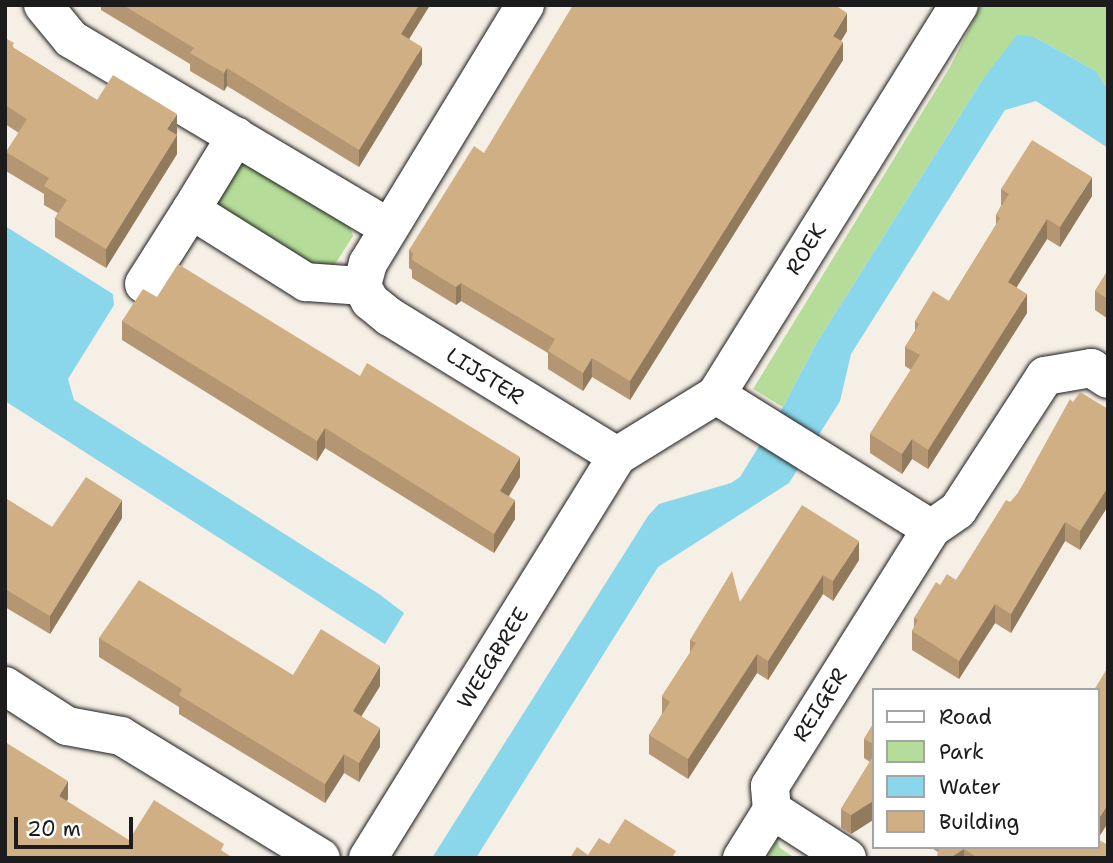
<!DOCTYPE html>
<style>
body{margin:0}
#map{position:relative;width:1113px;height:863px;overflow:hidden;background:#f6efe6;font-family:"Shantell Sans",sans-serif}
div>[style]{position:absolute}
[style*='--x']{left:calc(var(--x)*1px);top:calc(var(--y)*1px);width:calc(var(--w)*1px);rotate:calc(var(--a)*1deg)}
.green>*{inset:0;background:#b5dd99}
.water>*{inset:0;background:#8ad6ea}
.roads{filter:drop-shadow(0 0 2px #1c1c1c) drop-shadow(0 0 2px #1c1c1c)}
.minor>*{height:38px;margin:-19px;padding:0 19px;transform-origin:19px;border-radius:19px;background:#fff}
.wall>*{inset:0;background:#b49672}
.shaded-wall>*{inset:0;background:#927a5c}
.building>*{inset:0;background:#d1af84}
span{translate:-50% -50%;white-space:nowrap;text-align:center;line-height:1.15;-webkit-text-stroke:5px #fff;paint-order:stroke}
.street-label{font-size:21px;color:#1c1c1c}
.frame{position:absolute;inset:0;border:7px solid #1c1c1c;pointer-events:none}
.legend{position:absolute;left:872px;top:688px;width:228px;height:161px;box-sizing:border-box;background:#fff;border:2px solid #a4a4a4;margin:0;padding:9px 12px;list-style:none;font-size:21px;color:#1c1c1c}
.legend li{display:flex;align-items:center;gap:14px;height:35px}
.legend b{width:35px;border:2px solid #a4a4a4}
.scale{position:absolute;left:14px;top:817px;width:119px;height:32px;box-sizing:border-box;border:4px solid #1c1c1c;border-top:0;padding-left:9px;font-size:21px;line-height:24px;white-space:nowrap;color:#1c1c1c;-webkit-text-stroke:5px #fff;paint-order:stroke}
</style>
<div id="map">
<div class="green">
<i style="clip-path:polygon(981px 5px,1108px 5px,1108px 90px,1096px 71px,1034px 37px,983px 79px,817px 342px,783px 407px,753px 389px,950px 67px)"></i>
<i style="clip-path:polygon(253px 160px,348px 219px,353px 236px,335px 264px,311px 271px,223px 217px,216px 193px,233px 167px)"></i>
<i style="clip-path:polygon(777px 840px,780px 848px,795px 858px,767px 858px)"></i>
</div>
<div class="water">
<i style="clip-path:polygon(1017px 35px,1034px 37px,1096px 71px,1108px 90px,1108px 148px,1036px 101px,1005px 110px,851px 354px,840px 401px,789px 483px,658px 567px,476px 858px,432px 858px,648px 516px,659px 504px,731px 483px,740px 477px,783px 407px,817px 342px,983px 79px)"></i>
<i style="clip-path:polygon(5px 226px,113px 294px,114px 305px,68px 379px,74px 400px,379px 594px,404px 613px,385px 644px,5px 401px)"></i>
</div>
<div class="roads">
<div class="minor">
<i style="--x:43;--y:5;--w:44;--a:50.5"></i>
<i style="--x:71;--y:39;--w:370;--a:30.7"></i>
<i style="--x:525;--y:5;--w:302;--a:121.3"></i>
<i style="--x:368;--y:263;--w:24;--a:105"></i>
<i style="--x:362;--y:286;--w:17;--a:62"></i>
<i style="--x:370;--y:301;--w:26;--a:39"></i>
<i style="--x:390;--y:317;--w:266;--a:31.5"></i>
<i style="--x:236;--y:136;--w:87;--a:121.3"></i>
<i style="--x:191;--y:210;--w:136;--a:32.1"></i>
<i style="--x:306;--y:282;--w:56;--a:4.1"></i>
<i style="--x:144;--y:284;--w:88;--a:-57.6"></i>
<i style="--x:716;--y:395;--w:253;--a:31.9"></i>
<i style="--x:5;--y:686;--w:74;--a:32.8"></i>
<i style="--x:67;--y:726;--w:55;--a:10.5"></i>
<i style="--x:121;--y:736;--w:234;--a:31.4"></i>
<i style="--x:772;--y:810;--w:24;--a:-95"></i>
<i style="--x:770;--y:786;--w:303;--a:-57.9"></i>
<i style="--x:931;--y:529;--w:33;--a:-35"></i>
<i style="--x:958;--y:510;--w:160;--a:-57"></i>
<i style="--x:1045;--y:376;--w:47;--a:-9.9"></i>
<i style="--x:1091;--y:368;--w:20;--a:33"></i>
<i style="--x:772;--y:810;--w:89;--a:32.6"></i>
<i style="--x:368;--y:858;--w:473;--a:-58.2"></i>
<i style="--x:617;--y:456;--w:116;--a:-31.6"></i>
<i style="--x:716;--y:395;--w:460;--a:-58.1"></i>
<i style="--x:742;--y:858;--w:57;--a:-58"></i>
</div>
</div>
<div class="wall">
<i style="clip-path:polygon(101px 5px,430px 5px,409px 39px,422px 64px,359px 167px,227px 86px,224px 91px,190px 71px,190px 64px,101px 10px)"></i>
<i style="clip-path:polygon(847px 31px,841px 41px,843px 60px,630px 400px,592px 377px,583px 391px,548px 369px,548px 353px,461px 301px,456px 305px,412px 278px,412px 270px,409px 268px,409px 250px,484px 153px)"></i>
<i style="clip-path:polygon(5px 38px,14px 48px,97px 100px,177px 133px,177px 154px,106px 268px,55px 237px,55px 218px,58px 213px,44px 205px,44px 194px,6px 171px,6px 152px,19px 133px,5px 124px)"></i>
<i style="clip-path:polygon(1001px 189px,1092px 196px,1060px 247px,1047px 239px,1016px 287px,1027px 313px,928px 469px,912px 459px,902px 474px,870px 453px,870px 434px,911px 370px,905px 366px,905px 347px,915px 331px,915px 321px,949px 301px,996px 225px,996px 215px,1001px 206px)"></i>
<i style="clip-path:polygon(1108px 270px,1108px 319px,1095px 310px,1095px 291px)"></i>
<i style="clip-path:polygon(157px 297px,520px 477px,509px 496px,515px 519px,494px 553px,325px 448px,317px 461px,122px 340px,122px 321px)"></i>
<i style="clip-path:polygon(1073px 402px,1108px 409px,1108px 506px,1080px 550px,1065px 541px,1011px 633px,995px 623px,959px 679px,912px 650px,912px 631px,914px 627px,914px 618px,940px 585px,956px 580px,1018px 493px)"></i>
<i style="clip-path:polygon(5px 498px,52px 527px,122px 518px,50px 634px,5px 607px)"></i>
<i style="clip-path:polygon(859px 560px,833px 601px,823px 594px,768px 680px,757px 673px,688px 779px,649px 754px,649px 735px,662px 714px,662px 696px,690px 653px,690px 640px,740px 602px)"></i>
<i style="clip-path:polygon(99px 638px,293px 675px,380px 686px,361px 716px,380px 747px,359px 782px,344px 773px,325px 803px,179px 714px,179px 707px,99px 657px)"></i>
<i style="clip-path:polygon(873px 724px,873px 820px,851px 834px,841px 828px,841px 809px,870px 762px,864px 758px,864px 739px)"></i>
<i style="clip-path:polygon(1098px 839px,1108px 858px,937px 858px,938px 852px,930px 847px,1097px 847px)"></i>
</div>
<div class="shaded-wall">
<i style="clip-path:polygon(419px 5px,430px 5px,401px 52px,401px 34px)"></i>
<i style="clip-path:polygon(847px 13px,847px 31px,833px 54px,833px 36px)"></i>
<i style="clip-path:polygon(843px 42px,843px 60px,630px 400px,630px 381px)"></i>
<i style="clip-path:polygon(422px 47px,422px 64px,359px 167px,359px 150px)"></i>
<i style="clip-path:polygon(227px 68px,227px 86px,224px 91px,224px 73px)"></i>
<i style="clip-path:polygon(177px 114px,177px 133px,167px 148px,167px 129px)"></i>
<i style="clip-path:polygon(177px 135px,177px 154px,106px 268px,106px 249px)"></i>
<i style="clip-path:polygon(1092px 177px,1092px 196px,1060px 247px,1060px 227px)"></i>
<i style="clip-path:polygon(1047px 219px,1047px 239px,1008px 301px,1008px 282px)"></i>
<i style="clip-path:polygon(461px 283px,461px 301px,456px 305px,456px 287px)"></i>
<i style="clip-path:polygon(1027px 294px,1027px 313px,928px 469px,928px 450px)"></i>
<i style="clip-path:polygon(592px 358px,592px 377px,583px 391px,583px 373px)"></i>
<i style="clip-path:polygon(325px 428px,325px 448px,317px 461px,317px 441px)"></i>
<i style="clip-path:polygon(912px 439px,912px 459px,902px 474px,902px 454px)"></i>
<i style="clip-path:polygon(520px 457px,520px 477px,500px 510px,500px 491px)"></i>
<i style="clip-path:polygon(1108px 487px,1108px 506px,1080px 550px,1080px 531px)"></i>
<i style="clip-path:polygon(122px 500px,122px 518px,50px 634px,50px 616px)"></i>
<i style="clip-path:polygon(515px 500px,515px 519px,494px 553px,494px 534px)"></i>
<i style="clip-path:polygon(1065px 522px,1065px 541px,1011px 633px,1011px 614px)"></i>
<i style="clip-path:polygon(859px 541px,859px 560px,833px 601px,833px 581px)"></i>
<i style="clip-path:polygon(823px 575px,823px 594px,768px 680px,768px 661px)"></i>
<i style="clip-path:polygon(995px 604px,995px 623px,959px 679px,959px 661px)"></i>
<i style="clip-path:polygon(757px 654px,757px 673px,688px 779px,688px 759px)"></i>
<i style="clip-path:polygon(380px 666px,380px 686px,353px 730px,353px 711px)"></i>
<i style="clip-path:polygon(380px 728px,380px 747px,359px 782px,359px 763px)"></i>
<i style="clip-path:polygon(344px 754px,344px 773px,325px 803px,325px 784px)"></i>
<i style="clip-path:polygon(68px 781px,68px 799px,59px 814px,59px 796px)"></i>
<i style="clip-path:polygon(873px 801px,873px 820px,851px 834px,851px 815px)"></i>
<i style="clip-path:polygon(1108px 804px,1108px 823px,1097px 840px,1097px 821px)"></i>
<i style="clip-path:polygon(964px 849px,964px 858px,950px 858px)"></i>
</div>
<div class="building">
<i style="clip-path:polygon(123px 5px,419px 5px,401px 34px,422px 47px,359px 150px,227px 68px,224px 73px,190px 53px,194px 48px)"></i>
<i style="clip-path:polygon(573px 5px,835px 5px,847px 13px,833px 36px,843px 42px,630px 381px,592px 358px,583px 373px,548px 351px,555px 339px,461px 283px,456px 287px,412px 260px,413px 253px,409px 250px,474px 146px,484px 153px)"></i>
<i style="clip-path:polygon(5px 38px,14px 43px,12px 47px,97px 100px,113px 75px,177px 114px,167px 129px,177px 135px,106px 249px,55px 218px,67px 200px,44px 186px,49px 178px,6px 152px,27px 119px,5px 105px)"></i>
<i style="clip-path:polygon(1032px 140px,1092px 177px,1060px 227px,1047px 219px,1008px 282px,1027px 294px,928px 450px,912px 439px,902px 454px,870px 434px,920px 355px,905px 347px,919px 324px,915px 321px,933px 291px,949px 301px,1000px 218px,996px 215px,1009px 194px,1001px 189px)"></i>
<i style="clip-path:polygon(178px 264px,360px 376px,367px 363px,520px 457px,500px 491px,515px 500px,494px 534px,325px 428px,317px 441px,122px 321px,143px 289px,157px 297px)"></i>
<i style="clip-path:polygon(1108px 270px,1108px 299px,1095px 291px)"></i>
<i style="clip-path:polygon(1080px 392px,1108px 409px,1108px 487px,1080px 531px,1065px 522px,1011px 614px,995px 604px,959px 661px,912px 631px,918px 620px,914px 618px,936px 582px,940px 585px,947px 574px,956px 580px,1006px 500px,1010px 502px,1018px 493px,1070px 399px,1073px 402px)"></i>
<i style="clip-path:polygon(86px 477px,122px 500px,50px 616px,5px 589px,5px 498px,52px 527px)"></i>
<i style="clip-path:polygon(802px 505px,859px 541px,833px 581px,823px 575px,768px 661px,757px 654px,688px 759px,649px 735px,670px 702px,662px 696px,696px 643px,690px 640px,732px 571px,740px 602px)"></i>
<i style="clip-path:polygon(139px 580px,293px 675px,321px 629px,380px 666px,353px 711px,380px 728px,359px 763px,344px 754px,325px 784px,179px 695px,182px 689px,99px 638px)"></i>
<i style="clip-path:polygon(1108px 667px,1108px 804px,1097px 821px,1097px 690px,1094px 690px)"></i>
<i style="clip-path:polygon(873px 724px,873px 744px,864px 739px)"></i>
<i style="clip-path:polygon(5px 742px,68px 781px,59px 796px,129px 840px,154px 800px,224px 844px,221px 850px,233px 858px,5px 858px)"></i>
<i style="clip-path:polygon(873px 756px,873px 801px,851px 815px,841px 809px)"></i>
<i style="clip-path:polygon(625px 819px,676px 851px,672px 858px,570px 858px,577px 847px,588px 855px,599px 838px,609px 844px)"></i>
<i style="clip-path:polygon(1097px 839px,1108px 845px,1108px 858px,978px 858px,964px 849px,950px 858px,937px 858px,939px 847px,1097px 847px)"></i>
</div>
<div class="street-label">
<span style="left:806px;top:249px;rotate:-58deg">ROEK</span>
<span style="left:485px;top:376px;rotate:32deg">LIJSTER</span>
<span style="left:493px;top:658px;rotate:-58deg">WEEGBREE</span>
<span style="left:820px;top:705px;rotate:-58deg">REIGER</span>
</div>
<div class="frame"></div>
<ul class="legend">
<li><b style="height:9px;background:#fff"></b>Road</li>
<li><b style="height:19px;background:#b5dd99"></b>Park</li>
<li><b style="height:19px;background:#8ad6ea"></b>Water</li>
<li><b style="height:19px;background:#d1af84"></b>Building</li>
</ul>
<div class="scale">20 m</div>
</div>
